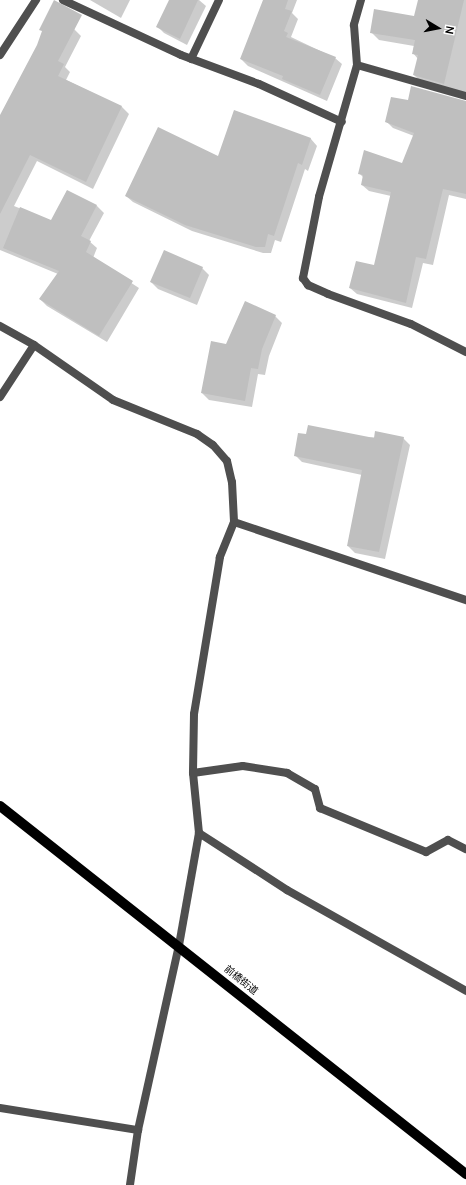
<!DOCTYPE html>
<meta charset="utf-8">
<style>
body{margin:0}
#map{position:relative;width:466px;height:1185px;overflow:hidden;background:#fff;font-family:Manrope,"Noto Sans JP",sans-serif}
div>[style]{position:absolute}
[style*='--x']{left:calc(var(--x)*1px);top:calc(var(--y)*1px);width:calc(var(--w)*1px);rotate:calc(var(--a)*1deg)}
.shadow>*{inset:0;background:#0003}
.building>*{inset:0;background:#bfbfbf}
.minor>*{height:8px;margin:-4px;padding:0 4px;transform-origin:4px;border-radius:4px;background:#4f4f4f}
.primary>*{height:10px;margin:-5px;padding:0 5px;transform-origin:5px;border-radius:5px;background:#000}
span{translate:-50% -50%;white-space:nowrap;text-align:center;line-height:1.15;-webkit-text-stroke:3.5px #fff;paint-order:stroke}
.street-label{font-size:10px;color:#000}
.north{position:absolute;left:418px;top:8px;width:40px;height:40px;-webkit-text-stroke:3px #fff;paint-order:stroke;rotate:100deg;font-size:11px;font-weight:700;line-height:16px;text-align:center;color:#000}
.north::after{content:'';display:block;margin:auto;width:14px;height:18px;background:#000;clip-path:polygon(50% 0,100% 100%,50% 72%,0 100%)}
</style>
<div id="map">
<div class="shadow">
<i style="clip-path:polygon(90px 0,130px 0,121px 18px)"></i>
<i style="clip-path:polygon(170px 0,199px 0,206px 6px,187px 45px,164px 33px,157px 26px)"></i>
<i style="clip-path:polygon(264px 0,297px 0,292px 13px,298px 19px,291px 37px,335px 58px,342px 64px,327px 101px,248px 66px,241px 59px)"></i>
<i style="clip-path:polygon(419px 0,466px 0,466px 95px,422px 83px,414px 75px,418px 59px,413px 53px,414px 46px,379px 40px,371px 32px,415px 18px)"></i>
<i style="clip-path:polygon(74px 29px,81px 36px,65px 67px,70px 72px,66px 80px,122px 107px,129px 114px,93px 189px,37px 161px,14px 206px,52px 221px,67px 191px,97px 206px,104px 213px,89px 241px,97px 248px,93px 258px,139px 288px,107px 342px,47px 306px,40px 299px,58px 274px,0 250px,0 118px)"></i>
<i style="clip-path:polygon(409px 102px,466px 104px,466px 199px,449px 195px,433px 265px,423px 263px,412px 308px,357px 294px,350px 288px,375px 266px,391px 196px,369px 191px,362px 185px,364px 178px,359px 173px,403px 165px,414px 136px,393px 128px,387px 122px)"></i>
<i style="clip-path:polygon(235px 111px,311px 139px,317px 146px,308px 171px,305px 169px,281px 242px,275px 240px,271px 253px,263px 253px,192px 231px,133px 202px,126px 196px,219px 158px)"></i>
<i style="clip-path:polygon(202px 268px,209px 275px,197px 305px,158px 289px,151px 282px)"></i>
<i style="clip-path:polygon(275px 316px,282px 323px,269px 356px,265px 375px,258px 374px,252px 407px,209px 400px,202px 393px,227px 345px)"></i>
<i style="clip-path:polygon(307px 436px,403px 438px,410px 445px,385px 559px,355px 553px,348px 546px,362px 475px,302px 462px,295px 455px)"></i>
</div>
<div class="building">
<i style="clip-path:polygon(54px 0,82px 15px,58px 61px,64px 64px,58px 76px,122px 106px,86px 182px,30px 155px,0 214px,0 115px,37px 45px,42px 31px,39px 30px)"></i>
<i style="clip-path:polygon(169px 0,198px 0,180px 39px,156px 27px)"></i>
<i style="clip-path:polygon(263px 0,288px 0,285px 9px,292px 11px,284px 31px,288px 33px,286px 37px,336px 57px,320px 95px,282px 79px,283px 76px,240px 59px)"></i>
<i style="clip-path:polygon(418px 0,464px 0,444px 84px,413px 75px,418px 55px,412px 54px,415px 40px,370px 33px,374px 9px,414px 16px)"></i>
<i style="clip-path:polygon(411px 86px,466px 101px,466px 194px,443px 189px,426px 259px,416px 257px,406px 303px,349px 288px,356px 261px,374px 265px,391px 192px,361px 185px,363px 175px,358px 174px,364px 150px,402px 163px,414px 133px,385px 122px,391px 97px,408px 100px)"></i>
<i style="clip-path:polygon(234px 110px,311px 138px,302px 165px,298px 163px,274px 236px,268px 234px,265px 247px,256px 247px,185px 225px,125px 196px,158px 127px,218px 156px)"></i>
<i style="clip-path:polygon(67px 190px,97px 205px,81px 236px,91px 241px,86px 252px,133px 281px,99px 336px,39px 299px,59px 271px,3px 248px,20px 207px,51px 220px)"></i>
<i style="clip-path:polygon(164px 250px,203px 267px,190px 298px,150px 282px)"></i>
<i style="clip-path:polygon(245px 301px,276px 315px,262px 349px,258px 369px,251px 368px,245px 401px,201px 393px,211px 341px,226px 344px)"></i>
<i style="clip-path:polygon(308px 425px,374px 438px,375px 431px,404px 437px,379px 552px,347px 546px,362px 470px,294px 456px,298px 433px,306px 434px)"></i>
</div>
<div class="minor">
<i style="--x:63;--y:0;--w:130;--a:25"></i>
<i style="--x:181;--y:55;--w:83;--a:20.4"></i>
<i style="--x:259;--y:84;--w:91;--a:24.6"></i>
<i style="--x:361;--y:0;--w:26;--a:106"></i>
<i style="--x:354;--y:25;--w:40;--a:85.7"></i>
<i style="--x:357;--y:65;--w:137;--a:106.1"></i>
<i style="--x:319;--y:197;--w:83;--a:101.2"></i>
<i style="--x:303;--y:278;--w:9;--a:54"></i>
<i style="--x:308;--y:285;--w:22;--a:24"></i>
<i style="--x:328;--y:294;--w:88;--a:19.9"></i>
<i style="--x:411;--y:324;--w:62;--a:27"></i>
<i style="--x:0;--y:55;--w:66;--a:-56.8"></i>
<i style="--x:191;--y:59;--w:65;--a:-64.6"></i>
<i style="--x:357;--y:65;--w:113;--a:15.9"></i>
<i style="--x:0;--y:326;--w:39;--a:29"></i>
<i style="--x:34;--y:345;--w:96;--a:34.8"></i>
<i style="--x:113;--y:400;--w:91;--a:22"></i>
<i style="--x:197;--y:434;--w:19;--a:35"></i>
<i style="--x:213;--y:445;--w:21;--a:49"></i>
<i style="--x:227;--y:461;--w:22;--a:77"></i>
<i style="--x:232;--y:482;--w:40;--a:87.1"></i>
<i style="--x:234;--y:522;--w:38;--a:112"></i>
<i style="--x:220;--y:557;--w:159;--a:99.4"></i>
<i style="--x:194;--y:714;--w:59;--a:91"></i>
<i style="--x:193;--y:773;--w:60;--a:84.3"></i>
<i style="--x:199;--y:833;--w:114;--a:100.1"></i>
<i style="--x:179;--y:945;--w:189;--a:102.5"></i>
<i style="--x:138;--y:1130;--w:56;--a:98.3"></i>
<i style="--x:0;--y:397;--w:62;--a:-56.8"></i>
<i style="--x:234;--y:522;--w:245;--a:18.6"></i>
<i style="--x:193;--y:773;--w:50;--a:-8"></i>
<i style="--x:243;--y:766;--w:45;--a:9"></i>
<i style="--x:287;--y:773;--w:32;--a:30"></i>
<i style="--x:315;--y:789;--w:20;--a:75"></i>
<i style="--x:320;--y:808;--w:115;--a:22.5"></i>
<i style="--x:426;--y:852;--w:25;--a:-29"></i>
<i style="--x:448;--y:840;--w:20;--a:27"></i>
<i style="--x:199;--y:833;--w:105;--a:32.9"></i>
<i style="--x:287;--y:890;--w:206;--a:29.4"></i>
<i style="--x:0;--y:1108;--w:140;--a:9.1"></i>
</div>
<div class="primary">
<i style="--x:0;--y:806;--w:594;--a:38.3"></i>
</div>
<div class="street-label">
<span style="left:241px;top:980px;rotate:39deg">前橋街道</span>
</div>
<div class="north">N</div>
</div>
